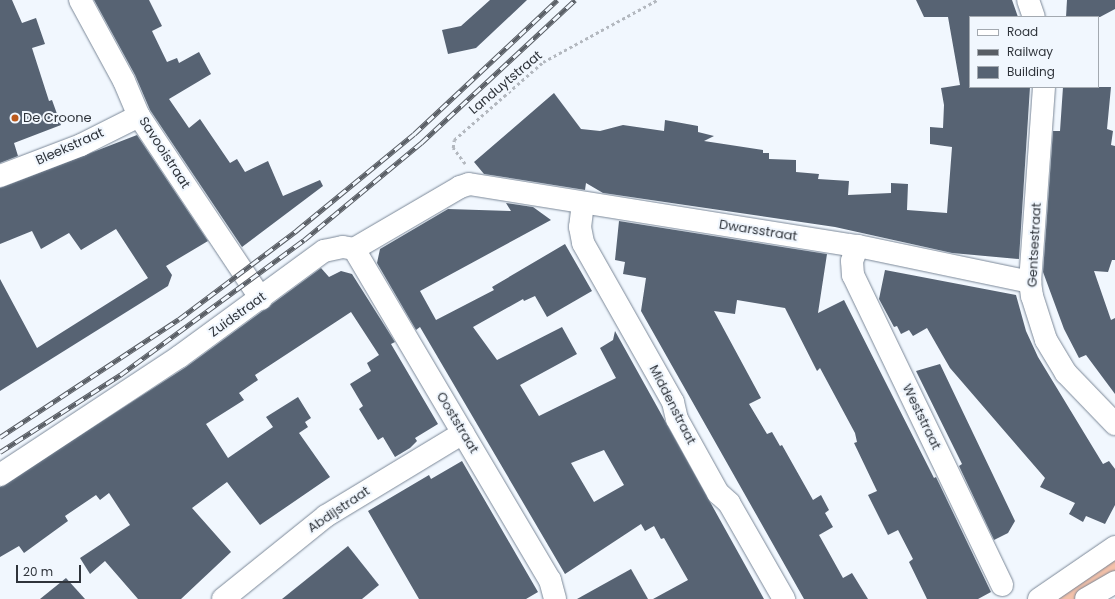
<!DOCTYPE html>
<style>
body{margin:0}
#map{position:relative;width:1115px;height:599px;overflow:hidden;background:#f1f7fe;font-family:Poppins,sans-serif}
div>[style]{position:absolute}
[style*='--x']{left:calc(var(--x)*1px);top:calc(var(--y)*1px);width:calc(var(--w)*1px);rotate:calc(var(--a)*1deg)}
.green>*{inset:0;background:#f4c1a9}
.building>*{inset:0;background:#576373}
.path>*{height:2.5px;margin-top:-1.25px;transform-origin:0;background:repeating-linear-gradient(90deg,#b3b8bf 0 3px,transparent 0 6px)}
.roads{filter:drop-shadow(0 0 1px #7b8898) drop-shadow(0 0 1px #7b8898)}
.minor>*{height:22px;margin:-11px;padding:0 11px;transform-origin:11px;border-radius:11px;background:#fff}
.secondary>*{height:22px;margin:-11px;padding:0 11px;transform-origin:11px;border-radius:11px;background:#fff}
.rail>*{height:4.5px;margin-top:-2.25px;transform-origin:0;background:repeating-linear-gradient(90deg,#f1f7fe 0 9px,#595e65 0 18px);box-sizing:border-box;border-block:1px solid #595e65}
.dots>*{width:11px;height:11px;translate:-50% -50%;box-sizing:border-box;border:2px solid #f1f7fe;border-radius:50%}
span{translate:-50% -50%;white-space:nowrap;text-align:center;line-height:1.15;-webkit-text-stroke:4px #f1f7fe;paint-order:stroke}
.street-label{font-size:13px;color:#2f343b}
.poi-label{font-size:13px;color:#2f343b}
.left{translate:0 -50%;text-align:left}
.legend{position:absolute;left:969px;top:16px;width:130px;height:72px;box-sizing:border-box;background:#f1f7fe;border:1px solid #a3a9b0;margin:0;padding:5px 7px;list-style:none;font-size:12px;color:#2f343b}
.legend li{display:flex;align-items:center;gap:8px;height:20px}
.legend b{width:20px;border:1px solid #a3a9b0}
.scale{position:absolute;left:16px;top:565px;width:65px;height:18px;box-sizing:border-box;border:2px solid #2f343b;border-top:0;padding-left:5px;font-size:12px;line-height:14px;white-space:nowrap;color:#2f343b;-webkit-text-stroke:3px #f1f7fe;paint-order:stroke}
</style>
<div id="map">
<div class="green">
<i style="clip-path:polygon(1115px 558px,1115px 576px,1080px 599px,1058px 599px)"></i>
</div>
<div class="building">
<i style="clip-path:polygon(0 0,12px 0,22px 23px,36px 18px,45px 44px,32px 48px,49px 101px,52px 100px,61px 125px,14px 143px,18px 156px,0 163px)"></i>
<i style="clip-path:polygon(94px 0,149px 0,162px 26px,152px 31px,167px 62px,177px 58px,179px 63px,199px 52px,211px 74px,169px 99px,189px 128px,200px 119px,230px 163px,237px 159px,245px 172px,268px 161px,283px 196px,320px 180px,323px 186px,242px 247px,150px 110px,135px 75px)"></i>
<i style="clip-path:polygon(490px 0,527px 0,476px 48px,448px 54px,442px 30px,461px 26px)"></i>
<i style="clip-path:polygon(916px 0,1012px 0,1018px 17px,970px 17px,970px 87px,1030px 87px,1019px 259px,952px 253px,835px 227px,603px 193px,586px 183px,585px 190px,484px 174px,474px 162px,554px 93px,581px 129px,600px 131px,623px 125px,664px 131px,665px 120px,698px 126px,698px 132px,714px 136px,704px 141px,763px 150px,763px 153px,769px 153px,769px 159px,796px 160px,796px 172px,819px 174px,818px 179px,849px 181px,848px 195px,891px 193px,891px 183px,908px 184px,907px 210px,947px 213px,952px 147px,930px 144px,930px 127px,943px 128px,944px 105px,941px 88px,960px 85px,948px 17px,924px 17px)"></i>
<i style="clip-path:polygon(1067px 0,1115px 0,1115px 9px,1100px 17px,1066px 17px)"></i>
<i style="clip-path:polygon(1063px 87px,1111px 87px,1107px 129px,1113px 131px,1111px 145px,1115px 146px,1115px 260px,1112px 260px,1108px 272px,1094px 271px,1111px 320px,1115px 318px,1115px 394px,1086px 355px,1079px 358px,1064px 329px,1043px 272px,1053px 131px,1060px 131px)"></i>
<i style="clip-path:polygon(137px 135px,208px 241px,166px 266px,172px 275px,168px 286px,0 391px,0 279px,37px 348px,148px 278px,116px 229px,81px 250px,69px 233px,41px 249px,32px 231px,0 244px,0 188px)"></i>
<i style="clip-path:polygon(evenodd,506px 203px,533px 207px,551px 220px,420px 291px,436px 320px,494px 290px,492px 287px,565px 244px,592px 291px,547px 317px,535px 296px,524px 301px,523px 299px,473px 327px,497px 360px,562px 327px,577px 354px,520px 385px,539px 416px,616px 378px,600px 348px,613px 340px,615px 331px,764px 599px,653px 599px,688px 580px,664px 538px,661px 539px,654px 526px,645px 531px,641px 524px,565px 574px,420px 327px,416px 330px,377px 263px,380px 249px,448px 209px,511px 211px,506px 203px,604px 450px,624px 485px,594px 502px,571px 463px,604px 450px)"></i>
<i style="clip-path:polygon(619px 221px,827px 254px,818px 313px,844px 300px,934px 478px,936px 477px,991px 592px,978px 599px,927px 599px,909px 562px,913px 559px,898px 530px,888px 535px,868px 495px,877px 491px,854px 443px,857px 442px,855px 433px,820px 368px,817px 371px,785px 308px,737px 300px,735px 314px,714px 311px,761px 398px,749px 404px,767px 434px,772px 432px,780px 446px,782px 445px,813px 500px,821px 495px,829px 510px,825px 513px,833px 527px,819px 535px,843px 578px,852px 573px,868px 599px,804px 599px,641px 311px,646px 278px,623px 274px,625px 262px,615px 260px)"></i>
<i style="clip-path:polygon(321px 268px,329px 277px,341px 271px,352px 274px,395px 342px,391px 344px,438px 424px,415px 438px,417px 441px,410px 448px,395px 457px,383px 437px,378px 440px,359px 409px,363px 406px,350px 384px,371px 371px,367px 363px,379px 355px,351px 312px,255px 375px,258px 380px,239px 393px,244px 400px,206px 424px,228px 458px,273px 427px,266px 417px,298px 397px,311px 418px,305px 422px,308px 427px,299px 433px,330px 477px,260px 525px,227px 482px,192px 508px,231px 552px,181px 599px,138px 599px,105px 561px,90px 574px,80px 558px,130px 525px,109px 493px,100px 500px,96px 495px,65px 516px,68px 521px,24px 553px,19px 546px,0 557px,0 487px,186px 367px)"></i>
<i style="clip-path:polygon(885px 270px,1016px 295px,1026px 331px,1038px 357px,1103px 464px,1109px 461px,1115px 469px,1115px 505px,1105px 524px,1086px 516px,1083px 522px,1069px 514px,1075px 503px,1040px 487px,1045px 478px,950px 368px,927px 328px,913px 336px,909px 330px,901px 334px,897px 326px,894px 327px,879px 299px)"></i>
<i style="clip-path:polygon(940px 364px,1015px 521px,1008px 533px,994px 540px,959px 466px,962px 464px,916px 371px)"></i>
<i style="clip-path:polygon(462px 461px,538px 592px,526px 599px,419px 599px,368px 511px,429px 475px,431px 479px)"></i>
<i style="clip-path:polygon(348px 546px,379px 585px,362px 599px,282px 599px)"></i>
<i style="clip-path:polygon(631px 569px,648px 599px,577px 599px)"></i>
<i style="clip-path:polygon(66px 578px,85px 599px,40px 599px)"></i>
</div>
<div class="path">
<i style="--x:465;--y:164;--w:20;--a:-127"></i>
<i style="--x:453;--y:148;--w:8;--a:-83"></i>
<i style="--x:454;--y:140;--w:118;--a:-41.2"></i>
<i style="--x:543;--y:62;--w:130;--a:-28.5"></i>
</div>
<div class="roads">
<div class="minor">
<i style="--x:80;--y:0;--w:92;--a:61.5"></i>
<i style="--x:124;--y:81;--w:38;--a:67"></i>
<i style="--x:139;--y:116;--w:220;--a:56.3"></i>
<i style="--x:1028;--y:0;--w:18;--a:71"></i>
<i style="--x:1044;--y:87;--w:196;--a:94.1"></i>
<i style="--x:1030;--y:282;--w:14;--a:82"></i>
<i style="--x:1032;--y:296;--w:46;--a:72.3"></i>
<i style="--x:1046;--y:340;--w:39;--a:59"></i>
<i style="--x:1066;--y:373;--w:71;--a:46.1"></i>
<i style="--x:0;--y:176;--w:87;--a:-20.9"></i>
<i style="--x:81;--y:145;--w:65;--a:-26.6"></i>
<i style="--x:583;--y:203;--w:24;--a:97"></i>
<i style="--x:580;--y:227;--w:16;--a:79"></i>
<i style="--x:583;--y:243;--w:183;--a:60.5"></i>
<i style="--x:673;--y:402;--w:17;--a:77"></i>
<i style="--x:677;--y:419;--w:85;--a:61"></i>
<i style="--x:718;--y:493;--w:15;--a:42"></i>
<i style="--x:729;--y:503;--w:111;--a:60.2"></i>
<i style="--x:858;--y:246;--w:16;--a:112"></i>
<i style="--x:852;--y:261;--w:14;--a:86"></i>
<i style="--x:853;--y:275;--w:344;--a:64.3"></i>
<i style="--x:354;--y:249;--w:385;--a:59.4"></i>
<i style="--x:550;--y:580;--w:20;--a:75"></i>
<i style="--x:0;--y:475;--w:214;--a:-33.4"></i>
<i style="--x:179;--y:357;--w:180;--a:-36.2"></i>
<i style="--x:324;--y:251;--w:19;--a:-12"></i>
<i style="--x:343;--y:247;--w:11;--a:10"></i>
<i style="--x:354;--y:249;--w:123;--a:-30.3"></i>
<i style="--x:460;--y:187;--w:9;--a:-18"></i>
<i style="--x:469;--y:184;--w:394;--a:9.1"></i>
<i style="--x:858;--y:246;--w:176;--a:11.8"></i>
<i style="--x:223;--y:599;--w:132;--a:-38.9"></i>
<i style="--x:326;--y:516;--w:160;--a:-31.2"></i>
</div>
<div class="secondary">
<i style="--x:1039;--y:599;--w:92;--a:-34.4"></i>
<i style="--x:1086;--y:599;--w:34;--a:-30"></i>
</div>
</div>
<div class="rail">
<i style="--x:0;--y:437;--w:214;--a:-33.4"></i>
<i style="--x:179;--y:319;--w:148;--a:-37"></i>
<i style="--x:297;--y:230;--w:151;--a:-39.4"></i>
<i style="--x:414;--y:134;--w:196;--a:-43.1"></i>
<i style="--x:0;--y:452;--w:143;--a:-32.7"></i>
<i style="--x:120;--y:375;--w:228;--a:-36.3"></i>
<i style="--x:304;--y:240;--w:152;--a:-39.7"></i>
<i style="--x:421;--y:143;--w:210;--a:-42.9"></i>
</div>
<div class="dots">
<i style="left:15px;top:118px;background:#bb591c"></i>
</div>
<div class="street-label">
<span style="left:506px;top:83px;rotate:-40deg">Landuytstraat</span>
<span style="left:70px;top:147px;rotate:-24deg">Bleekstraat</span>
<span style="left:164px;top:153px;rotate:57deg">Savooistraat</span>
<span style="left:758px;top:231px;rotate:9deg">Dwarsstraat</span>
<span style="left:1035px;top:245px;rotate:-87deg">Gentsestraat</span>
<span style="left:238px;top:315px;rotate:-36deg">Zuidstraat</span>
<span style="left:672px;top:405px;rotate:63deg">Middenstraat</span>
<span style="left:921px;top:417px;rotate:64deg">Weststraat</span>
<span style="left:457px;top:423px;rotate:59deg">Ooststraat</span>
<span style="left:339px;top:510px;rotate:-34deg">Abdijstraat</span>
</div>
<div class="poi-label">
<span class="left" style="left:23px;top:118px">De Croone</span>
</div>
<ul class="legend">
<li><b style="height:5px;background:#fff"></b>Road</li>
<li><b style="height:5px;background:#595e65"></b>Railway</li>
<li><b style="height:11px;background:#576373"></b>Building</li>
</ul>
<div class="scale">20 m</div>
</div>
